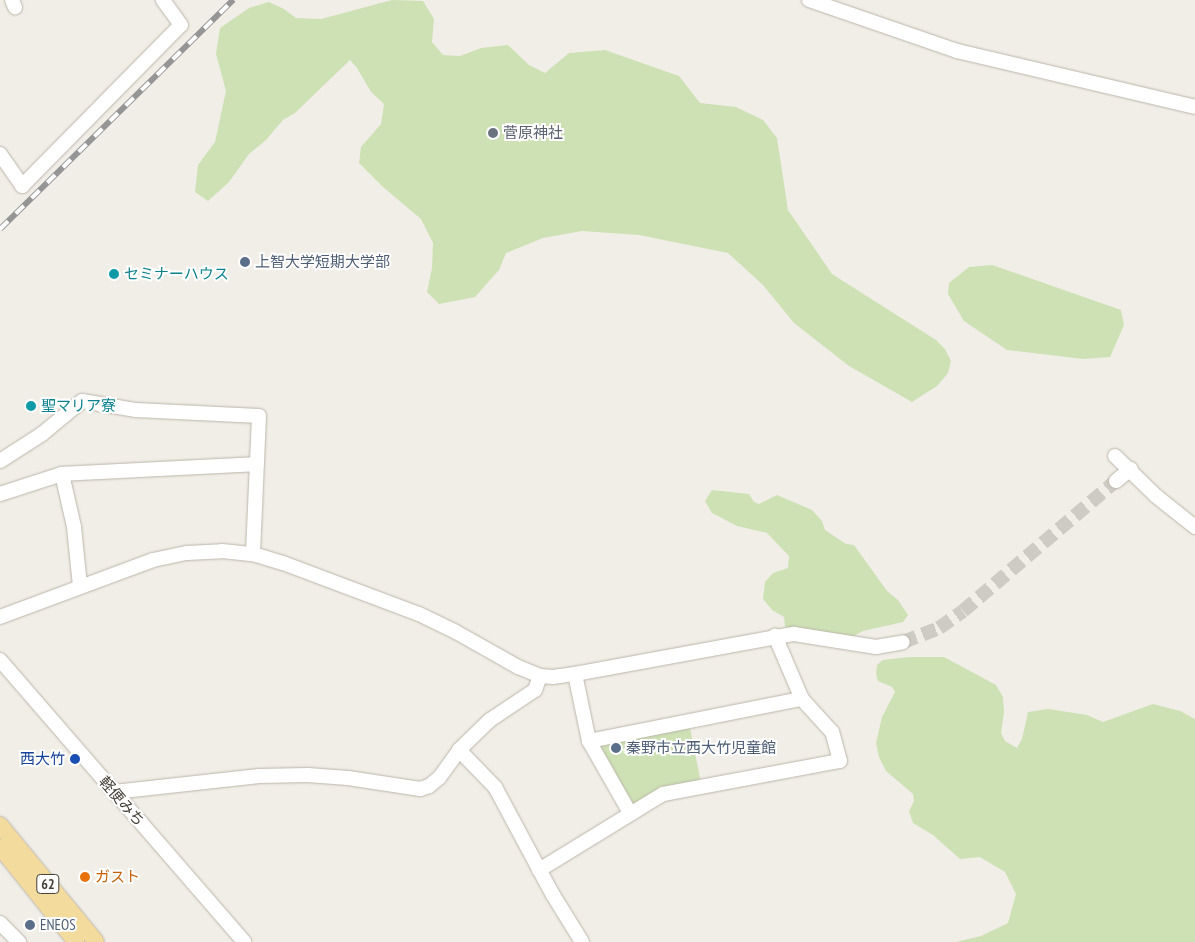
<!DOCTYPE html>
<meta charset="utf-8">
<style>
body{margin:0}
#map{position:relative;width:1195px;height:942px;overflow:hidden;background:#f1eee7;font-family:"PT Sans Narrow","Noto Sans JP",sans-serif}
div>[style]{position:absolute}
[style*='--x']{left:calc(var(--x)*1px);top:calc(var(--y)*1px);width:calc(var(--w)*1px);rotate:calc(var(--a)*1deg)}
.green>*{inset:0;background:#cde1b4}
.minor-tunnel>*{height:14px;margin-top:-7px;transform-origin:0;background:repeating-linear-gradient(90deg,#cecbc4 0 14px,transparent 0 21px)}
.roads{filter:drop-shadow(0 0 1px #bcb5aa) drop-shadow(0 0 1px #bcb5aa)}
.minor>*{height:14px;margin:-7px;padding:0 7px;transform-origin:7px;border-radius:7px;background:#fff}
.major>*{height:16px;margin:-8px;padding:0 8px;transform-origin:8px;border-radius:8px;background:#f3db9e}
.rail>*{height:5.5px;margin-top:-2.75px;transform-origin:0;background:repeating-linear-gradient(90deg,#fff 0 11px,#959595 0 22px);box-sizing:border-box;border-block:1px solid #959595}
.dots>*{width:14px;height:14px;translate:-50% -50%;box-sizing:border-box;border:2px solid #fff;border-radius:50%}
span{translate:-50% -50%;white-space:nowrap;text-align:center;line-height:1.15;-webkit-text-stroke:4px #fff;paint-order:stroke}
.shield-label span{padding:1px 4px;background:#fff;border:1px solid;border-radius:4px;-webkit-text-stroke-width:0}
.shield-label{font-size:14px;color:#433e36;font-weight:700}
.worship-label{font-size:15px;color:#5b616d}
.left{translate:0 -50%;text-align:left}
.service-label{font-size:15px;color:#4e5e75}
.culture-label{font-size:15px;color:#0d838f}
.transit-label{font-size:15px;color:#164399}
.right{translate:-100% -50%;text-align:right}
.street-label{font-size:15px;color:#433e36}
.food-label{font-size:15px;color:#c56008}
</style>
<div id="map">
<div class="green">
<i style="clip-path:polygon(392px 0,423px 1px,434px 19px,432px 42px,443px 55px,460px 56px,481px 48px,508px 45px,529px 65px,545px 73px,569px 53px,605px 50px,679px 76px,700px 103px,736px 107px,763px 120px,777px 138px,788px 210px,832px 274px,936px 340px,945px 349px,951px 361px,948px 373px,937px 386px,912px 402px,849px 366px,794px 323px,763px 285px,728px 253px,639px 235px,582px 231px,543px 238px,506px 253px,499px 270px,475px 297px,439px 304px,427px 292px,432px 268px,433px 243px,421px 219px,383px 187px,359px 163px,361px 147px,381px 124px,384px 104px,371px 92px,357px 68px,350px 60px,295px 113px,283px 120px,266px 140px,249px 154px,229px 182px,208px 201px,195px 192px,198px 165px,215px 142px,226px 91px,216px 54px,220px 28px,249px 8px,269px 2px,284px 9px,296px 18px,321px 19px)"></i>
<i style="clip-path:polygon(992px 265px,1121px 310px,1124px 325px,1110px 357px,1083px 359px,1007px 350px,964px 321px,948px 294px,949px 283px,969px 267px)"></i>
<i style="clip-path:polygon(712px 490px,749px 494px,754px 502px,759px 504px,777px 495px,812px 510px,822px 521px,825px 530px,846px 544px,854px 545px,887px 591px,898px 600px,908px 615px,903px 622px,863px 631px,850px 638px,793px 633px,785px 626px,784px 617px,772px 610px,763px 599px,765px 582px,773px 573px,788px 568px,789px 556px,767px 533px,737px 526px,712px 513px,705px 501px)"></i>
<i style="clip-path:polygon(909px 657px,944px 657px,996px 685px,1003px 697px,1004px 712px,1001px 733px,1005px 741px,1017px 748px,1022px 739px,1028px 712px,1048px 709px,1087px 715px,1103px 722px,1153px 704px,1180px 711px,1195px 719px,1195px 942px,956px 942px,981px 936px,1008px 923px,1016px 894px,1005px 872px,980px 857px,960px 859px,933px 835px,913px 823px,909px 811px,914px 801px,913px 794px,886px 771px,879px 757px,876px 743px,882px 717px,895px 692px,892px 687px,878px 681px,876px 674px,877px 665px,883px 660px)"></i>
<i style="clip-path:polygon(690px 728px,701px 783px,635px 805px,630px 804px,597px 749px,600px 743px)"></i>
</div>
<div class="minor-tunnel">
<i style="--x:903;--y:642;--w:39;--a:-21"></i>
<i style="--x:939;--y:628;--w:29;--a:-35"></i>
<i style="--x:963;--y:611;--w:201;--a:-40.4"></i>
</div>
<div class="roads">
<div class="minor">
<i style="--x:12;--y:0;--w:8;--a:67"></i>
<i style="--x:809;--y:0;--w:157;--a:19"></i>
<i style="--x:957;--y:51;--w:244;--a:13.2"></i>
<i style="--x:0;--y:154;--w:39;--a:55"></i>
<i style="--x:22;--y:186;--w:226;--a:-45.4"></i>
<i style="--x:181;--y:25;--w:31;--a:-126"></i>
<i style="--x:1115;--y:456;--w:57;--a:44.3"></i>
<i style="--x:1156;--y:496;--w:50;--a:38.5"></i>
<i style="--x:0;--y:461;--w:50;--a:-32.7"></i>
<i style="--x:42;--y:434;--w:52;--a:-39.5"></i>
<i style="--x:82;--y:401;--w:55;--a:9.5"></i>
<i style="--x:136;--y:410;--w:123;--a:2.8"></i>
<i style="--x:259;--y:416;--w:138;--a:92.5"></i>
<i style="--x:62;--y:474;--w:54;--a:77.2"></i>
<i style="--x:74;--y:527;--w:59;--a:84.2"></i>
<i style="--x:1116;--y:481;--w:19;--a:-39"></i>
<i style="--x:0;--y:494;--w:65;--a:-17.9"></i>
<i style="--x:62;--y:474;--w:195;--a:-2.9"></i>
<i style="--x:0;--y:617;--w:163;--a:-20.4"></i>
<i style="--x:153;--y:560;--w:35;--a:-12"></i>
<i style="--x:187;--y:553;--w:35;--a:-3"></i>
<i style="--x:222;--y:551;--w:31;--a:6"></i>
<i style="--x:253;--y:554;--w:31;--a:17"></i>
<i style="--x:283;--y:563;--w:145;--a:20.6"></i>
<i style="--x:419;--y:614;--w:41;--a:25.9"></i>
<i style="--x:456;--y:632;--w:71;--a:29.4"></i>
<i style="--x:518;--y:667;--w:24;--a:22"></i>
<i style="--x:540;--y:676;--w:13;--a:4"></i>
<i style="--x:553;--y:677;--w:22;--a:-8"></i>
<i style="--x:575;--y:674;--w:223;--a:-10.4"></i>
<i style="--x:794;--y:634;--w:83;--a:9"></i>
<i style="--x:876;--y:647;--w:27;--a:-10"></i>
<i style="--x:0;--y:660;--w:373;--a:49.1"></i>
<i style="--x:575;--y:674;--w:68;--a:78.2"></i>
<i style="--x:589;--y:741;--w:83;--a:60.3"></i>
<i style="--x:589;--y:741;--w:217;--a:-11.2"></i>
<i style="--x:459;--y:750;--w:52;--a:45.8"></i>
<i style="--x:495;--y:787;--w:123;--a:61.8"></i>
<i style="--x:553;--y:895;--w:55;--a:58.3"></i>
<i style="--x:114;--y:792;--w:146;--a:-6.3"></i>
<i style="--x:259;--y:776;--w:49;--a:-1.2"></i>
<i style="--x:308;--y:775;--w:40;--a:4.3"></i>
<i style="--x:348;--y:778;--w:73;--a:8.7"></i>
<i style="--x:420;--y:789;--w:9;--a:-18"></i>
<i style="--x:429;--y:786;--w:13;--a:-39"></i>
<i style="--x:439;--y:778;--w:34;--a:-54"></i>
<i style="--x:459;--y:750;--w:43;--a:-44.1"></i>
<i style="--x:490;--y:720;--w:54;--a:-33.7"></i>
<i style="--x:535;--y:690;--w:15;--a:-70"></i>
<i style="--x:539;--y:870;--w:145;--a:-31.5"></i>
<i style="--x:663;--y:794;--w:180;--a:-10.6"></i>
<i style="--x:840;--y:761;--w:30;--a:-105"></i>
<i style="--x:832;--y:732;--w:45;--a:-132.3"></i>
<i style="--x:802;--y:699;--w:69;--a:-113.2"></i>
<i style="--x:0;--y:923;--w:27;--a:45"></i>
</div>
<div class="major">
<i style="--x:0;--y:825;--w:151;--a:50.6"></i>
<i style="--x:0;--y:847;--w:122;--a:51.3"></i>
</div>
</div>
<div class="rail">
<i style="--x:0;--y:229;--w:327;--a:-44.5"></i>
</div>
<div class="dots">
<i style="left:493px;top:133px;background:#6b7280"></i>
<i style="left:245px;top:262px;background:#5c6f8a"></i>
<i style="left:114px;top:274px;background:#0f9aa8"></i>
<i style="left:31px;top:406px;background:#0f9aa8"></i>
<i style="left:616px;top:748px;background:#5c6f8a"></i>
<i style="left:75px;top:759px;background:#1a4fb4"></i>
<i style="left:85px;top:877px;background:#e8710a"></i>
<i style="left:30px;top:925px;background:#5c6f8a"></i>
</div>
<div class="shield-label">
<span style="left:48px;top:884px">62</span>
</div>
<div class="worship-label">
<span class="left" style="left:503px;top:133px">菅原神社</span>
</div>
<div class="service-label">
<span class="left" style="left:255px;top:262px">上智大学短期大学部</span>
<span class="left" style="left:626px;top:748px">秦野市立西大竹児童館</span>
<span class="left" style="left:40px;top:925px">ENEOS</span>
</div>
<div class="culture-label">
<span class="left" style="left:124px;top:274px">セミナーハウス</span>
<span class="left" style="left:41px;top:406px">聖マリア寮</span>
</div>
<div class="transit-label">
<span class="right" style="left:65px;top:759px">西大竹</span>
</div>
<div class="street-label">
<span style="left:122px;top:801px;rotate:49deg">軽便みち</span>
</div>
<div class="food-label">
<span class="left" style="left:95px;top:877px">ガスト</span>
</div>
</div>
